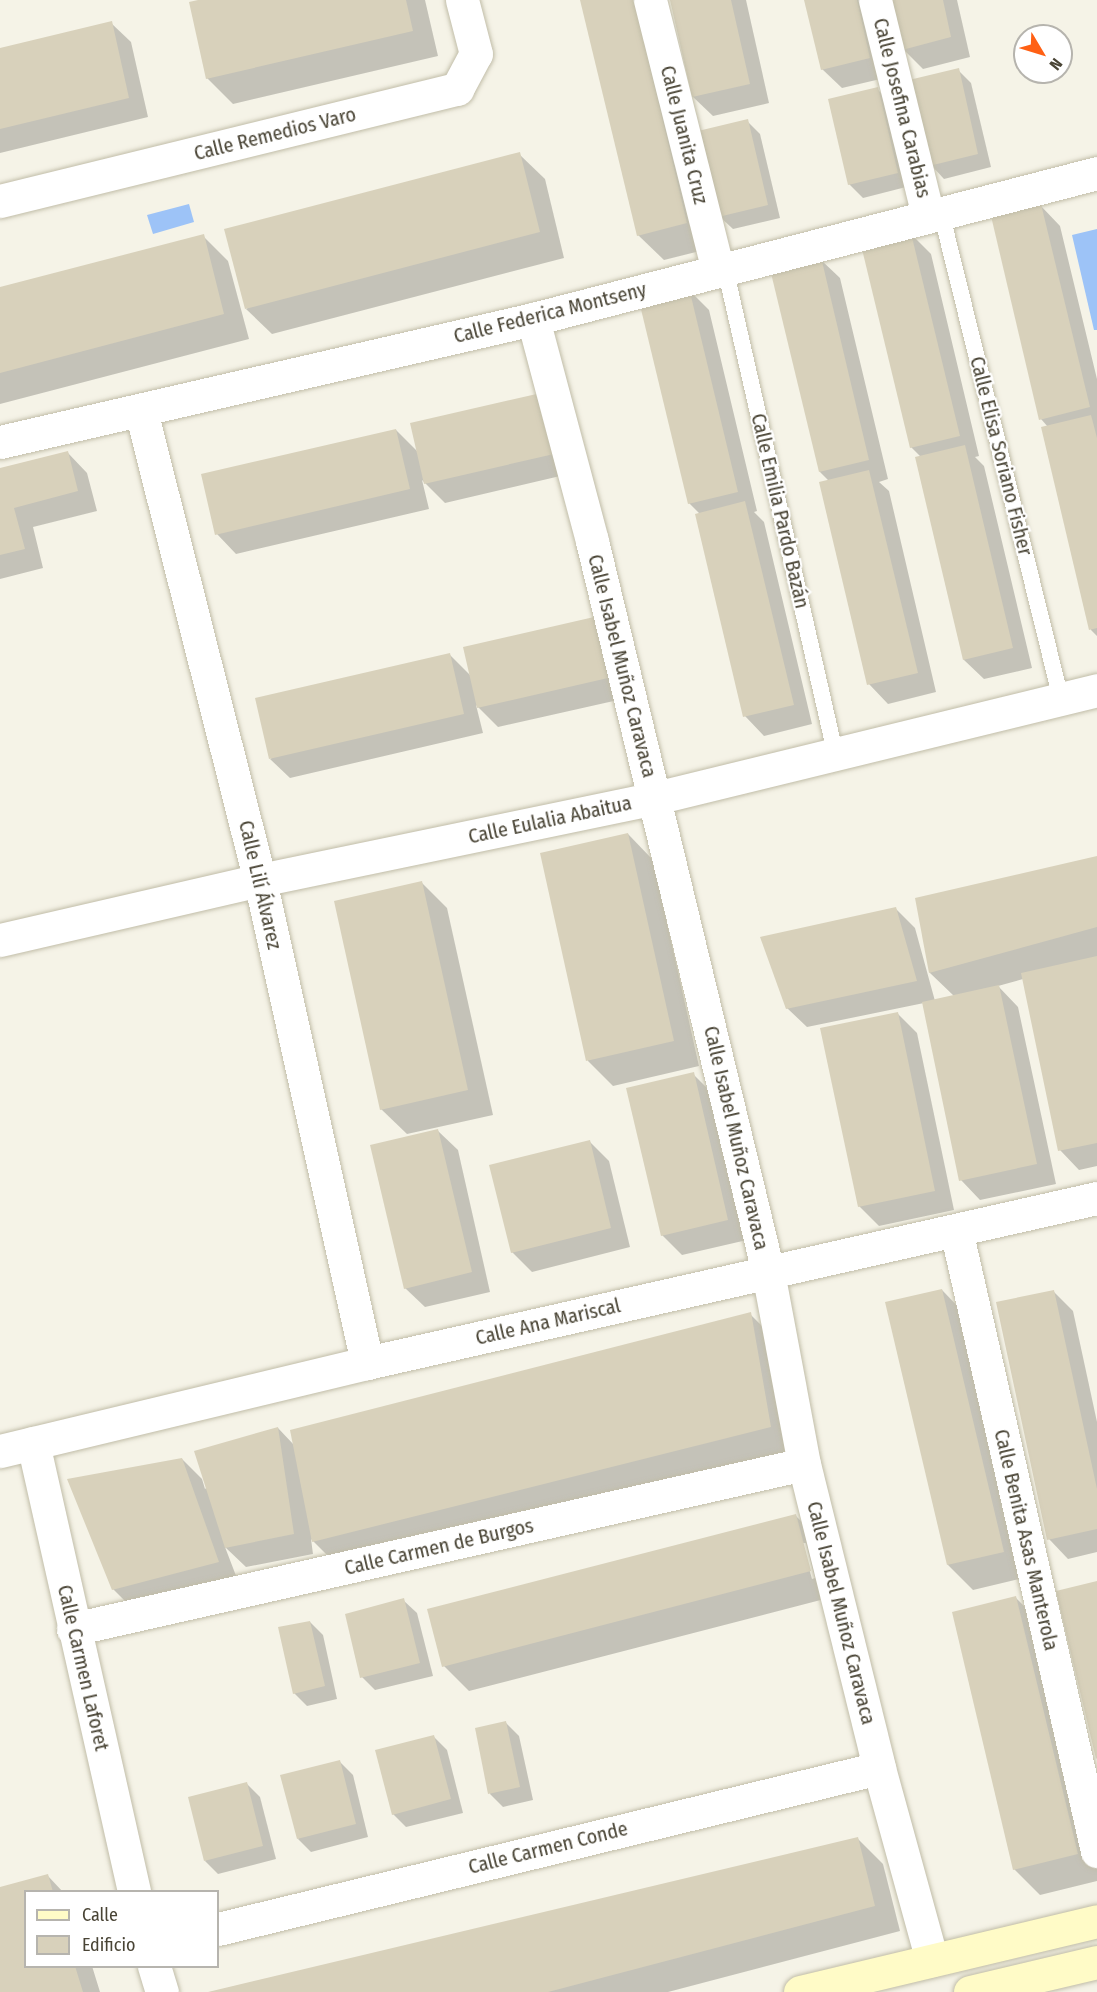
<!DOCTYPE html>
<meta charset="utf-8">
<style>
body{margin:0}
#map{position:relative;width:1097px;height:1992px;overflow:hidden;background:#f5f3e7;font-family:"Fira Sans Condensed",sans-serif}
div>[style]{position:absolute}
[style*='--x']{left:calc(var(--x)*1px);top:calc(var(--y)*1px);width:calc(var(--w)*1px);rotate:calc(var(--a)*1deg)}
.water>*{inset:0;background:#9dc3f7}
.shadow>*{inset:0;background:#0003}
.building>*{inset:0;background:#d8d1bb}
.roads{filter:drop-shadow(0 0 2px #c1bda8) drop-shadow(0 0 2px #c1bda8)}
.lane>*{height:16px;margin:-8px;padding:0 8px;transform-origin:8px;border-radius:8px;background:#fff}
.street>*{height:33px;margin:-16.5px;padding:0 16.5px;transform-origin:16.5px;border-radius:16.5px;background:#fff}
.secondary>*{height:33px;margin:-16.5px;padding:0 16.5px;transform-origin:16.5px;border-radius:16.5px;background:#fffbc7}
span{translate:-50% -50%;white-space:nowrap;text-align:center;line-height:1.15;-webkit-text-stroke:4.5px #fff;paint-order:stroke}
.street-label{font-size:20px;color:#494435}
.legend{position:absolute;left:24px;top:1890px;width:195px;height:78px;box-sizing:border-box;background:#fff;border:2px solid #b6b4ae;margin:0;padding:8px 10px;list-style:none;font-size:18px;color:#494435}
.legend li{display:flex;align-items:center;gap:12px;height:30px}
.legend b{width:30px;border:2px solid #b6b4ae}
.north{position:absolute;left:1013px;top:24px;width:60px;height:60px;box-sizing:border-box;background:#fff;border:2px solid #b6b4ae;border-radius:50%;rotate:128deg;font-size:16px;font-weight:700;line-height:24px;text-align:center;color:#494435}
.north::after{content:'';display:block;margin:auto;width:21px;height:27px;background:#ff6014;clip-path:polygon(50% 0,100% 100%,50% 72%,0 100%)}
</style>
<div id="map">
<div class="water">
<i style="clip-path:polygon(189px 204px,194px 222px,153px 234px,147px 215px)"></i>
<i style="clip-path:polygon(1097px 229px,1097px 330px,1094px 330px,1072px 235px)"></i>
</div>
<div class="shadow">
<i style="clip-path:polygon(205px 0,425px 0,438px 56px,233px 104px,207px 78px)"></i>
<i style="clip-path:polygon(582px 0,652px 0,712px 248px,664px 260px,638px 235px)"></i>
<i style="clip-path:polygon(671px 0,746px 0,769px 103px,713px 116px,693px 97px)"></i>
<i style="clip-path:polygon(806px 0,871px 0,889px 77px,842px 88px,822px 69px)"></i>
<i style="clip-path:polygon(891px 0,957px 0,970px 57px,923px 69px,903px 49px)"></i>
<i style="clip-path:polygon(111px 23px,131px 42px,148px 117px,0 153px,0 49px)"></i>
<i style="clip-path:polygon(958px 70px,971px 83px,991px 167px,944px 179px,931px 165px)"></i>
<i style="clip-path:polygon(877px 89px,890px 102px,910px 186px,863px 198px,849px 184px)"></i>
<i style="clip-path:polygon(747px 121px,760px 134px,780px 218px,733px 229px,719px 216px)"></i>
<i style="clip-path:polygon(519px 154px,545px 179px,564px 258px,272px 334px,246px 309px)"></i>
<i style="clip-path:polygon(1041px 206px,1060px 226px,1097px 379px,1097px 636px,1091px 630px,1048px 427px,1041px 419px)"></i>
<i style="clip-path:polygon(911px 234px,931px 254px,979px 456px,975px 457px,984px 466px,1032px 668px,984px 679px,964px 660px,921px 457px,911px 447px)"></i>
<i style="clip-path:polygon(203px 236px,228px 261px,249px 339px,0 404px,0 289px)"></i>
<i style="clip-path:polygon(820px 259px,840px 278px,888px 479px,879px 482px,889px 491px,936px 692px,888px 704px,869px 684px,829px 481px,820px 472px)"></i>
<i style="clip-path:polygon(689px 290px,709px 310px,757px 511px,754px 512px,764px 522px,812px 724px,764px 736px,745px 716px,700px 514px,689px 503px)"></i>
<i style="clip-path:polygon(540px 395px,573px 473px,445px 503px,422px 480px,429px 509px,236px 554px,217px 534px,396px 430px,419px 453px)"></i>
<i style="clip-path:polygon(68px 453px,87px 473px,97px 511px,33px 527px,43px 568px,0 579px,0 470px)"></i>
<i style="clip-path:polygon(594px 619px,627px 698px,498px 727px,476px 705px,483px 733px,290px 778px,270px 759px,449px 654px,471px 676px)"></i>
<i style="clip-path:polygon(628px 834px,653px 860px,699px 1066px,613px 1086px,588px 1061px,542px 854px)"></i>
<i style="clip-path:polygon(1097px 858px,1097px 1166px,1079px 1170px,1060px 1150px,1023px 979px,998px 986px,1018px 1007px,1056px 1184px,980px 1200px,961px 1180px,924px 1003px,807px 1027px,787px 1008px,895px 908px,915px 928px,935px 1001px,954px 996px,930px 973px,917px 899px)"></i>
<i style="clip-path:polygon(422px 883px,447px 908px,493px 1115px,407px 1134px,381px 1109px)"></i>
<i style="clip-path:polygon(897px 1013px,917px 1033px,954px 1210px,879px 1226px,859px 1206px)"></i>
<i style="clip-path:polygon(693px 1074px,713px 1094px,747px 1240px,682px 1255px,662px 1235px)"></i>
<i style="clip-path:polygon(438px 1131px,458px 1150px,490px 1292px,425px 1307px,405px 1288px)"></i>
<i style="clip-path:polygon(589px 1141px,609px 1161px,630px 1247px,532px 1272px,512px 1252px)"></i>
<i style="clip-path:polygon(942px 1290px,967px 1316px,1028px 1577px,973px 1590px,948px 1565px)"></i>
<i style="clip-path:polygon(1053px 1291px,1073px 1311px,1097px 1422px,1097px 1552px,1068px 1559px,1049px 1539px)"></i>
<i style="clip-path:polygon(750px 1314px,775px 1339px,795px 1452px,338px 1566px,311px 1539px,313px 1554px,246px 1567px,225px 1547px,238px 1581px,133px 1609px,113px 1589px,182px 1459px,202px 1479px,205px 1489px,278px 1428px,294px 1445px)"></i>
<i style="clip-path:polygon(evenodd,796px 1516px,821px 1541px,836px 1596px,469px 1691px,444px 1666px,796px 1516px,802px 1543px,806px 1543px,815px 1578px,812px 1579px,802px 1543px)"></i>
<i style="clip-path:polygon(1016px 1598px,1041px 1623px,1097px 1856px,1097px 1881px,1040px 1895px,1014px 1869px)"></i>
<i style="clip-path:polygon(403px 1600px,417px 1613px,433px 1676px,375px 1690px,362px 1677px)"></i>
<i style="clip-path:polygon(310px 1622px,323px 1635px,337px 1699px,307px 1706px,294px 1693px)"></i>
<i style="clip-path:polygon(506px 1723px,519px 1736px,533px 1800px,503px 1807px,490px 1794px)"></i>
<i style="clip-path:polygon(434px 1737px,447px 1750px,463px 1813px,406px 1827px,393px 1814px)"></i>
<i style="clip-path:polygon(340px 1762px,353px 1775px,368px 1837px,311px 1852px,298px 1839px)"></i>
<i style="clip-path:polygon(247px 1784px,260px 1797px,276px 1859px,218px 1874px,205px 1861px)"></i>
<i style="clip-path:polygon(858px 1839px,883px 1864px,900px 1931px,668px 1992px,211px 1992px)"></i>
<i style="clip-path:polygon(48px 1876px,63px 1892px,26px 1892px,26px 1966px,92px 1966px,100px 1992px,0 1992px,0 1888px)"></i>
</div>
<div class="building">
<i style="clip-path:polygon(198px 0,406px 0,413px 31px,206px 79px,189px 2px)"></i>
<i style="clip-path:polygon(580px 0,634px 0,687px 223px,637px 236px)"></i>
<i style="clip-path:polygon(670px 0,731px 0,750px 84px,692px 97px)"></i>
<i style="clip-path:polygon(804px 0,857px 0,870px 58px,821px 70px)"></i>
<i style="clip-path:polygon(890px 0,943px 0,951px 37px,902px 50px)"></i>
<i style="clip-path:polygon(112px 21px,129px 98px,0 129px,0 48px)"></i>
<i style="clip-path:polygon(959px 68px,978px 154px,929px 166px,909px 80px)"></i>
<i style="clip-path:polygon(878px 87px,898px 173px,848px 185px,828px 99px)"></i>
<i style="clip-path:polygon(748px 119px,768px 205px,718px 217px,698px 131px)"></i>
<i style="clip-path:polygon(520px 152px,540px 232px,245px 309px,224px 229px)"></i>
<i style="clip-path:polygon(1041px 204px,1090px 407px,1039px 420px,991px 216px)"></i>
<i style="clip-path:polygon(911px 233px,960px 436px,910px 448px,861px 245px)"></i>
<i style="clip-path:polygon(204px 234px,224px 314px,0 373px,0 287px)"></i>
<i style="clip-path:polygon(821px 257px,869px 460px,819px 472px,770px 269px)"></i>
<i style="clip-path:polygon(689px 288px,738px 492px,688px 504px,639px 301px)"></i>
<i style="clip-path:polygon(541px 393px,554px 454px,424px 484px,410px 423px)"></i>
<i style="clip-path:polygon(1091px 415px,1097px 438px,1097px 628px,1089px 630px,1041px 427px)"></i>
<i style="clip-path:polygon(396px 429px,410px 489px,215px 535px,201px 474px)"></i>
<i style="clip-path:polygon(965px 445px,1013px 648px,963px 660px,915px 457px)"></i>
<i style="clip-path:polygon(68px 451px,78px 491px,14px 508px,25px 549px,0 555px,0 468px)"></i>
<i style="clip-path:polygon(869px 470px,918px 673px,867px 685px,819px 482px)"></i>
<i style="clip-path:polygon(745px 501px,794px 705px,743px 717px,695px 514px)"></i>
<i style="clip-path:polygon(594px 617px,608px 678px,477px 708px,463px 647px)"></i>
<i style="clip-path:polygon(450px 653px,464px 714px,269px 759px,255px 698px)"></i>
<i style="clip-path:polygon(628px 833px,674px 1041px,586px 1061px,540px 853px)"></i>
<i style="clip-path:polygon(1097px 856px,1097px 927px,929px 973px,915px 898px)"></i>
<i style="clip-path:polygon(422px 881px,468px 1090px,380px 1110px,334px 901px)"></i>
<i style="clip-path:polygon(896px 907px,917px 981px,786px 1009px,760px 937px)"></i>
<i style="clip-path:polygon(1097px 956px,1097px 1143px,1058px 1151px,1021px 973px)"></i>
<i style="clip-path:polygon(999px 985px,1037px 1164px,959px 1181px,922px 1002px)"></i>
<i style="clip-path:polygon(898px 1012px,935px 1191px,858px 1207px,820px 1028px)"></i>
<i style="clip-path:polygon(694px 1072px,728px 1220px,661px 1236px,626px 1088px)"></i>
<i style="clip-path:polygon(438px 1129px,472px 1272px,404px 1289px,370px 1145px)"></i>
<i style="clip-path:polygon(590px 1140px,611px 1228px,511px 1253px,489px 1165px)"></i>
<i style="clip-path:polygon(942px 1289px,1004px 1552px,947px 1565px,885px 1302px)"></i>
<i style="clip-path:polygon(1054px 1290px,1097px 1489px,1097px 1529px,1047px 1540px,996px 1302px)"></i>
<i style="clip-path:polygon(751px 1312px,771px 1427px,312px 1542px,290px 1430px)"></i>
<i style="clip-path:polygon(278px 1427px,294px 1534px,225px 1548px,194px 1451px)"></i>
<i style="clip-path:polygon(182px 1458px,219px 1562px,112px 1590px,67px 1479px)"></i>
<i style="clip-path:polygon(796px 1514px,811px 1571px,442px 1667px,427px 1609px)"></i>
<i style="clip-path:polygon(1097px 1581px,1097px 1758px,1096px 1759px,1056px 1591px)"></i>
<i style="clip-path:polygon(1016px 1596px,1078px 1854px,1013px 1870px,952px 1612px)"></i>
<i style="clip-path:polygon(404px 1598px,420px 1663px,360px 1678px,345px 1614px)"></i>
<i style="clip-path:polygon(310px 1621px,325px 1686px,293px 1694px,278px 1627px)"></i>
<i style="clip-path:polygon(506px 1721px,520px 1787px,488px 1794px,475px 1728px)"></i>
<i style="clip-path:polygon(434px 1735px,451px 1799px,392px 1815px,375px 1750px)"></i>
<i style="clip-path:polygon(340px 1760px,356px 1824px,297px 1839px,280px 1775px)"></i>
<i style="clip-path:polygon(247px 1782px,263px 1846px,204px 1861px,188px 1797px)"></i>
<i style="clip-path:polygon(858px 1837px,875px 1906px,548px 1992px,208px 1992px)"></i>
<i style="clip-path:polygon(48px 1874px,53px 1892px,26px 1892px,26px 1966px,75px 1966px,83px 1992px,0 1992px,0 1887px)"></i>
</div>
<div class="roads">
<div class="lane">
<i style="--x:941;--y:212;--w:502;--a:76.16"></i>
<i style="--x:725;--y:268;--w:498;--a:77.2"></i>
</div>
<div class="street">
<i style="--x:650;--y:0;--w:278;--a:75.9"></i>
<i style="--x:875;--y:0;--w:222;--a:76.2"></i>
<i style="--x:0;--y:201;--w:471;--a:-13.8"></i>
<i style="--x:457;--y:89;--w:40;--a:-62"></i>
<i style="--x:476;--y:54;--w:56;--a:-104.5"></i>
<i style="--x:533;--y:319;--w:230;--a:75.1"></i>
<i style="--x:592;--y:541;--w:752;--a:76.46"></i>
<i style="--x:768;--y:1272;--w:195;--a:79.4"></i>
<i style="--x:804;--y:1464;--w:313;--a:76.1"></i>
<i style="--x:879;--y:1768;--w:199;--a:74.6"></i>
<i style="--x:141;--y:411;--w:484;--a:75.8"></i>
<i style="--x:260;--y:880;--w:495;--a:77.5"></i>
<i style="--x:0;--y:442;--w:547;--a:-12.99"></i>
<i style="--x:533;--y:319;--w:583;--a:-14.51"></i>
<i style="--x:0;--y:940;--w:267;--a:-13"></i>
<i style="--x:260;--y:880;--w:403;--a:-11.7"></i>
<i style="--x:655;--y:798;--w:455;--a:-13.7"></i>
<i style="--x:956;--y:1230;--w:637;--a:77.21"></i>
<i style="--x:33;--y:1443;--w:460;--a:77.3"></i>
<i style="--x:0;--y:1451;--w:377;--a:-13.5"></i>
<i style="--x:367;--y:1363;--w:748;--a:-12.74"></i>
<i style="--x:73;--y:1629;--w:749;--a:-12.72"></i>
<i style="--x:218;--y:1929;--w:680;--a:-13.69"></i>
<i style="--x:154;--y:1966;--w:27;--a:73"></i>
</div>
<div class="secondary">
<i style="--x:800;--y:1992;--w:305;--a:-13.4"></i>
<i style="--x:970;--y:1992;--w:130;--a:-13.3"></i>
</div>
</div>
<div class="street-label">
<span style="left:902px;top:108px;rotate:76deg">Calle Josefina Carabias</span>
<span style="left:275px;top:134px;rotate:-14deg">Calle Remedios Varo</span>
<span style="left:684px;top:135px;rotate:76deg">Calle Juanita Cruz</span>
<span style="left:550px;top:313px;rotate:-14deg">Calle Federica Montseny</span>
<span style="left:1001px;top:456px;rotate:76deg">Calle Elisa Soriano Fisher</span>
<span style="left:780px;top:511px;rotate:77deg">Calle Emilia Pardo Bazán</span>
<span style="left:622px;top:666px;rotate:76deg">Calle Isabel Muñoz Caravaca</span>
<span style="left:550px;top:820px;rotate:-12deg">Calle Eulalia Abaitua</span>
<span style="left:260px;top:885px;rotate:77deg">Calle Lilí Álvarez</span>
<span style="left:736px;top:1138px;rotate:77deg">Calle Isabel Muñoz Caravaca</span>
<span style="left:548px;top:1322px;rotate:-13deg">Calle Ana Mariscal</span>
<span style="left:1026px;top:1540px;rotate:77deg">Calle Benita Asas Manterola</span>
<span style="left:439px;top:1547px;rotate:-13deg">Calle Carmen de Burgos</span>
<span style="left:841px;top:1613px;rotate:76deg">Calle Isabel Muñoz Caravaca</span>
<span style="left:83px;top:1668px;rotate:77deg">Calle Carmen Laforet</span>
<span style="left:548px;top:1848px;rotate:-14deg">Calle Carmen Conde</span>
</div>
<ul class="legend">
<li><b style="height:8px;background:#fffbc7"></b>Calle</li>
<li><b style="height:16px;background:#d8d1bb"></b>Edificio</li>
</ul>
<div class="north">N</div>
</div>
